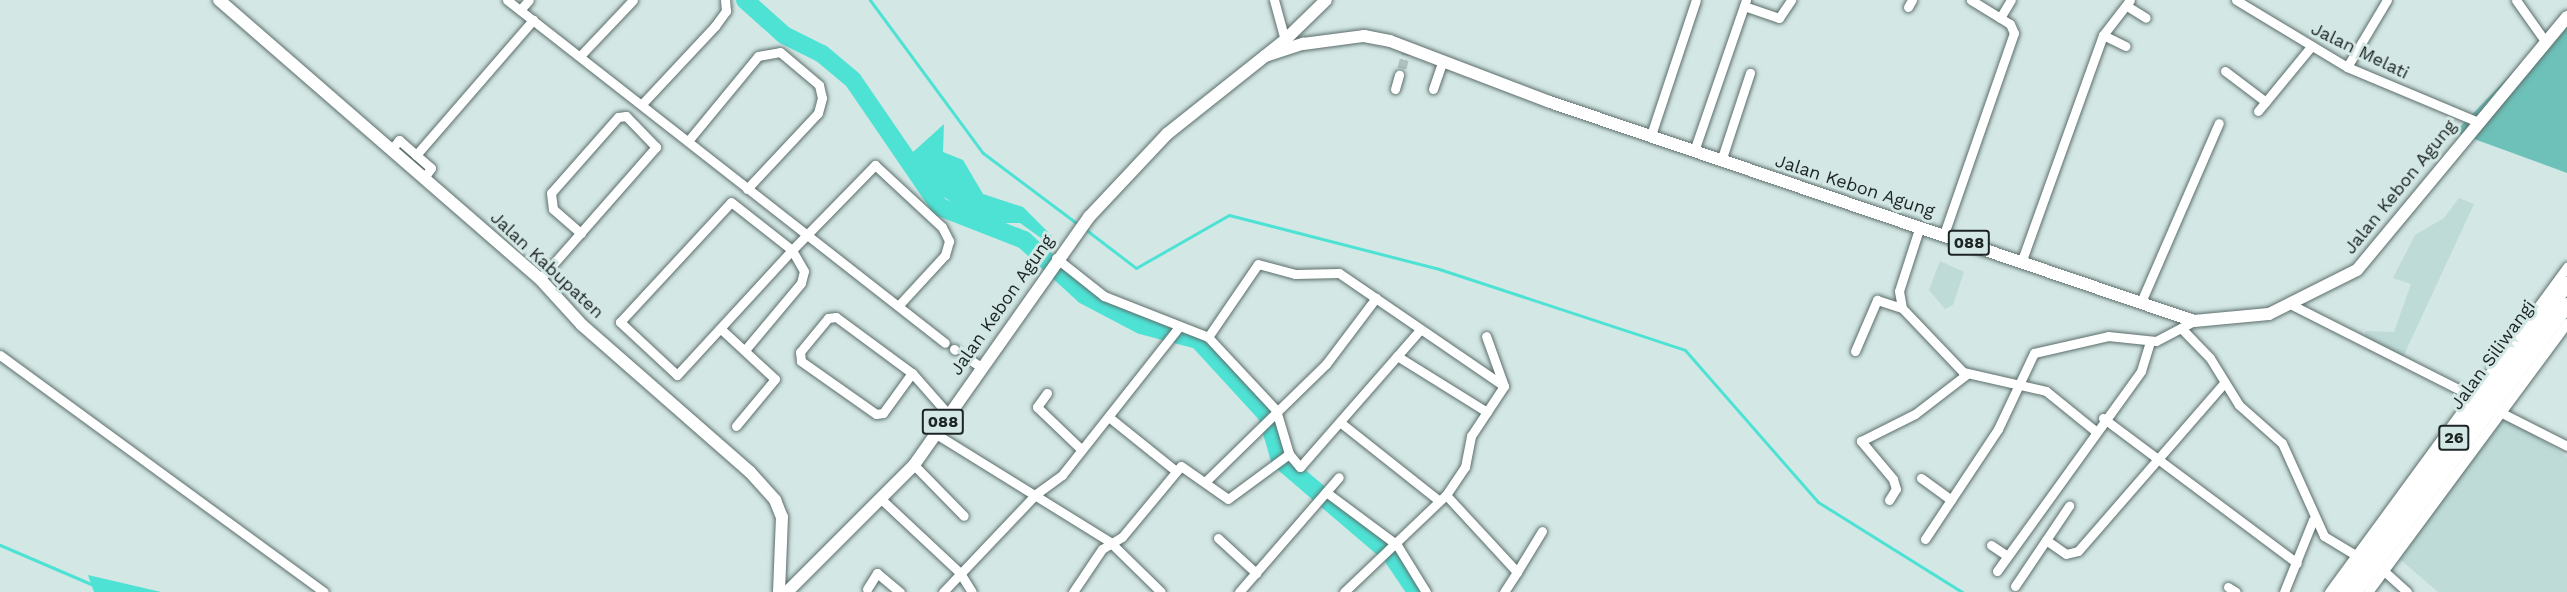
<!DOCTYPE html>
<style>
body{margin:0}
#map{position:relative;width:2567px;height:592px;overflow:hidden;background:#d3e7e4;font-family:"Work Sans",sans-serif}
div>[style]{position:absolute}
[style*='--x']{left:calc(var(--x)*1px);top:calc(var(--y)*1px);width:calc(var(--w)*1px);rotate:calc(var(--a)*1deg)}
.built>*{inset:0;background:#bedbd7}
.green>*{inset:0;background:#6dc1b8}
.water>*{inset:0;background:#4ee2d5}
.stream>*{height:3px;margin:-1.5px;padding:0 1.5px;transform-origin:1.5px;border-radius:1.5px;background:#4ee2d5}
.river>*{height:18px;margin:-9px;padding:0 9px;transform-origin:9px;border-radius:9px;background:#4ee2d5}
.minor-tunnel>*{height:9px;margin-top:-4.5px;transform-origin:0;background:repeating-linear-gradient(90deg,#afc0be 0 9px,transparent 0 13.5px)}
.roads{filter:drop-shadow(0 0 2px #5c6e6c) drop-shadow(0 0 2px #5c6e6c)}
.minor>*{height:9px;margin:-4.5px;padding:0 4.5px;transform-origin:4.5px;border-radius:4.5px;background:#fff}
.major>*{height:12px;margin:-6px;padding:0 6px;transform-origin:6px;border-radius:6px;background:#fff}
.highway>*{height:14px;margin:-7px;padding:0 7px;transform-origin:7px;border-radius:7px;background:#fff}
span{translate:-50% -50%;white-space:nowrap;text-align:center;line-height:1.15;-webkit-text-stroke:6px #d3e7e4;paint-order:stroke}
.shield-label span{padding:2px 4px;background:#d3e7e4;border:2px solid;border-radius:4px;-webkit-text-stroke-width:0}
.shield-label{font-size:16px;color:#1d2524;font-weight:700}
.street-label{font-size:18px;color:#1d2524}
</style>
<div id="map">
<div class="built">
<i style="clip-path:polygon(2459px 198px,2474px 204px,2403px 357px,2363px 339px,2366px 331px,2394px 332px,2411px 284px,2393px 278px,2415px 235px,2444px 218px)"></i>
<i style="clip-path:polygon(1940px 261px,1964px 272px,1953px 305px,1945px 309px,1929px 290px)"></i>
<i style="clip-path:polygon(2502px 413px,2567px 457px,2567px 592px,2438px 592px,2395px 555px)"></i>
</div>
<div class="green">
<i style="clip-path:polygon(2567px 16px,2567px 173px,2455px 132px)"></i>
</div>
<div class="water">
<i style="clip-path:polygon(944px 124px,943px 152px,963px 160px,983px 194px,1023px 207px,1052px 236px,1048px 243px,1020px 223px,998px 223px,957px 206px,931px 188px,912px 153px)"></i>
<i style="clip-path:polygon(88px 575px,161px 592px,94px 592px)"></i>
</div>
<div class="stream">
<i style="--x:870;--y:0;--w:190;--a:53.6"></i>
<i style="--x:983;--y:153;--w:120;--a:36.9"></i>
<i style="--x:1085;--y:229;--w:64;--a:37.4"></i>
<i style="--x:1136;--y:268;--w:107;--a:-29.7"></i>
<i style="--x:1229;--y:215;--w:214;--a:14.4"></i>
<i style="--x:1436;--y:268;--w:262;--a:18.2"></i>
<i style="--x:1685;--y:350;--w:202;--a:48.8"></i>
<i style="--x:1818;--y:502;--w:170;--a:32"></i>
<i style="--x:0;--y:545;--w:99;--a:23.2"></i>
</div>
<div class="river">
<i style="--x:745;--y:0;--w:52;--a:41.9"></i>
<i style="--x:784;--y:35;--w:42;--a:26.6"></i>
<i style="--x:822;--y:54;--w:40;--a:40"></i>
<i style="--x:853;--y:80;--w:154;--a:55.6"></i>
<i style="--x:940;--y:207;--w:90;--a:21.4"></i>
<i style="--x:1024;--y:240;--w:81;--a:42.5"></i>
<i style="--x:1084;--y:295;--w:64;--a:27.8"></i>
<i style="--x:1141;--y:325;--w:59;--a:14.7"></i>
<i style="--x:1198;--y:340;--w:102;--a:47.4"></i>
<i style="--x:1267;--y:415;--w:47;--a:73.9"></i>
<i style="--x:1280;--y:460;--w:135;--a:40.5"></i>
<i style="--x:1394;--y:559;--w:40;--a:56"></i>
</div>
<div class="minor-tunnel">
<i style="--x:1402;--y:68;--w:16;--a:-76"></i>
</div>
<div class="roads">
<div class="minor">
<i style="--x:507;--y:0;--w:556;--a:38.06"></i>
<i style="--x:1274;--y:0;--w:46;--a:74.7"></i>
<i style="--x:2236;--y:0;--w:130;--a:31.1"></i>
<i style="--x:2347;--y:67;--w:140;--a:22.7"></i>
<i style="--x:2516;--y:0;--w:50;--a:54.7"></i>
<i style="--x:1744;--y:6;--w:37;--a:19"></i>
<i style="--x:1779;--y:18;--w:22;--a:-56"></i>
<i style="--x:2127;--y:6;--w:22;--a:32"></i>
<i style="--x:1908;--y:7;--w:8;--a:-60"></i>
<i style="--x:520;--y:10;--w:13;--a:-48"></i>
<i style="--x:2000;--y:18;--w:21;--a:-59"></i>
<i style="--x:2103;--y:35;--w:25;--a:26"></i>
<i style="--x:580;--y:56;--w:77;--a:-46.6"></i>
<i style="--x:2347;--y:67;--w:78;--a:-59.2"></i>
<i style="--x:2225;--y:71;--w:51;--a:37.1"></i>
<i style="--x:1395;--y:89;--w:15;--a:-74"></i>
<i style="--x:1433;--y:89;--w:28;--a:-71"></i>
<i style="--x:642;--y:104;--w:107;--a:-46.9"></i>
<i style="--x:715;--y:26;--w:19;--a:-54"></i>
<i style="--x:726;--y:11;--w:11;--a:-95"></i>
<i style="--x:2258;--y:111;--w:82;--a:-50.5"></i>
<i style="--x:1651;--y:135;--w:142;--a:-71.6"></i>
<i style="--x:688;--y:141;--w:110;--a:-50.5"></i>
<i style="--x:758;--y:56;--w:22;--a:-10"></i>
<i style="--x:780;--y:52;--w:51;--a:40.2"></i>
<i style="--x:819;--y:85;--w:13;--a:77"></i>
<i style="--x:822;--y:98;--w:16;--a:105"></i>
<i style="--x:818;--y:113;--w:104;--a:133.1"></i>
<i style="--x:391;--y:150;--w:13;--a:-51"></i>
<i style="--x:399;--y:140;--w:23;--a:41"></i>
<i style="--x:1694;--y:151;--w:160;--a:-71"></i>
<i style="--x:1721;--y:161;--w:93;--a:-71.8"></i>
<i style="--x:424;--y:178;--w:12;--a:-55"></i>
<i style="--x:431;--y:168;--w:20;--a:-139"></i>
<i style="--x:416;--y:155;--w:179;--a:-49.1"></i>
<i style="--x:731;--y:202;--w:78;--a:38.2"></i>
<i style="--x:792;--y:250;--w:170;--a:132.6"></i>
<i style="--x:677;--y:375;--w:78;--a:-137.1"></i>
<i style="--x:620;--y:322;--w:163;--a:-47.2"></i>
<i style="--x:1920;--y:226;--w:68;--a:107.9"></i>
<i style="--x:1899;--y:291;--w:17;--a:80"></i>
<i style="--x:1902;--y:308;--w:88;--a:46.4"></i>
<i style="--x:1963;--y:372;--w:85;--a:12.9"></i>
<i style="--x:2046;--y:391;--w:62;--a:39.1"></i>
<i style="--x:1944;--y:234;--w:213;--a:-70.8"></i>
<i style="--x:2014;--y:33;--w:10;--a:-114"></i>
<i style="--x:2010;--y:24;--w:46;--a:-148.4"></i>
<i style="--x:1056;--y:258;--w:61;--a:38.4"></i>
<i style="--x:1104;--y:296;--w:112;--a:21.5"></i>
<i style="--x:1208;--y:337;--w:100;--a:47"></i>
<i style="--x:1276;--y:410;--w:46;--a:73.5"></i>
<i style="--x:1289;--y:454;--w:17;--a:50"></i>
<i style="--x:1300;--y:467;--w:182;--a:-48.8"></i>
<i style="--x:2022;--y:260;--w:239;--a:-70.2"></i>
<i style="--x:2103;--y:35;--w:44;--a:-52.4"></i>
<i style="--x:540;--y:279;--w:176;--a:-48.7"></i>
<i style="--x:656;--y:147;--w:43;--a:-134.1"></i>
<i style="--x:626;--y:116;--w:8;--a:173"></i>
<i style="--x:618;--y:117;--w:101;--a:131.4"></i>
<i style="--x:551;--y:193;--w:16;--a:83"></i>
<i style="--x:553;--y:209;--w:37;--a:41"></i>
<i style="--x:2141;--y:302;--w:195;--a:-66.5"></i>
<i style="--x:2292;--y:305;--w:204;--a:26.8"></i>
<i style="--x:2181;--y:328;--w:42;--a:46"></i>
<i style="--x:2210;--y:358;--w:55;--a:58.3"></i>
<i style="--x:2239;--y:405;--w:57;--a:41.5"></i>
<i style="--x:2282;--y:443;--w:102;--a:65.7"></i>
<i style="--x:2324;--y:536;--w:37;--a:31"></i>
<i style="--x:722;--y:330;--w:72;--a:42.8"></i>
<i style="--x:775;--y:379;--w:61;--a:129.7"></i>
<i style="--x:1208;--y:337;--w:88;--a:-55.6"></i>
<i style="--x:1258;--y:264;--w:38;--a:15"></i>
<i style="--x:1295;--y:274;--w:44;--a:-1.3"></i>
<i style="--x:1339;--y:273;--w:200;--a:34.4"></i>
<i style="--x:954;--y:349;--w:1;--a:45"></i>
<i style="--x:745;--y:350;--w:87;--a:-50.1"></i>
<i style="--x:801;--y:283;--w:12;--a:-76"></i>
<i style="--x:804;--y:271;--w:24;--a:-120"></i>
<i style="--x:792;--y:250;--w:119;--a:-45.7"></i>
<i style="--x:875;--y:165;--w:91;--a:42.8"></i>
<i style="--x:942;--y:227;--w:16;--a:63"></i>
<i style="--x:949;--y:241;--w:15;--a:106"></i>
<i style="--x:945;--y:255;--w:67;--a:132.6"></i>
<i style="--x:1855;--y:351;--w:56;--a:-66.7"></i>
<i style="--x:1877;--y:300;--w:26;--a:18"></i>
<i style="--x:0;--y:355;--w:401;--a:36.2"></i>
<i style="--x:1397;--y:356;--w:106;--a:31.9"></i>
<i style="--x:966;--y:357;--w:18;--a:34"></i>
<i style="--x:912;--y:373;--w:49;--a:125.9"></i>
<i style="--x:883;--y:413;--w:7;--a:172"></i>
<i style="--x:876;--y:414;--w:92;--a:-144.8"></i>
<i style="--x:801;--y:361;--w:9;--a:-96"></i>
<i style="--x:800;--y:352;--w:44;--a:-50.5"></i>
<i style="--x:828;--y:318;--w:8;--a:-7"></i>
<i style="--x:836;--y:317;--w:94;--a:36.4"></i>
<i style="--x:912;--y:373;--w:55;--a:48.7"></i>
<i style="--x:1047;--y:393;--w:17;--a:126"></i>
<i style="--x:1037;--y:407;--w:61;--a:43.7"></i>
<i style="--x:2502;--y:413;--w:73;--a:26.9"></i>
<i style="--x:1110;--y:418;--w:85;--a:38.8"></i>
<i style="--x:2103;--y:418;--w:242;--a:36.8"></i>
<i style="--x:1341;--y:423;--w:124;--a:38.4"></i>
<i style="--x:936;--y:434;--w:205;--a:31.8"></i>
<i style="--x:1110;--y:542;--w:71;--a:44.4"></i>
<i style="--x:914;--y:465;--w:71;--a:45.6"></i>
<i style="--x:1921;--y:478;--w:37;--a:36"></i>
<i style="--x:1205;--y:482;--w:169;--a:-44.3"></i>
<i style="--x:1326;--y:364;--w:83;--a:-52.9"></i>
<i style="--x:1326;--y:492;--w:89;--a:36.7"></i>
<i style="--x:1397;--y:545;--w:55;--a:58.3"></i>
<i style="--x:1446;--y:495;--w:34;--a:-56"></i>
<i style="--x:1465;--y:467;--w:32;--a:-79"></i>
<i style="--x:1471;--y:436;--w:60;--a:-56.6"></i>
<i style="--x:1504;--y:386;--w:53;--a:-109.8"></i>
<i style="--x:881;--y:499;--w:108;--a:43.1"></i>
<i style="--x:960;--y:573;--w:22;--a:58"></i>
<i style="--x:1889;--y:500;--w:13;--a:-58"></i>
<i style="--x:1896;--y:489;--w:10;--a:-107"></i>
<i style="--x:1893;--y:479;--w:50;--a:-130.1"></i>
<i style="--x:1861;--y:441;--w:60;--a:-26.6"></i>
<i style="--x:1915;--y:414;--w:66;--a:-37.6"></i>
<i style="--x:1218;--y:538;--w:52;--a:42.6"></i>
<i style="--x:1925;--y:539;--w:132;--a:-56.4"></i>
<i style="--x:1998;--y:429;--w:84;--a:-64.7"></i>
<i style="--x:2034;--y:353;--w:76;--a:-12.9"></i>
<i style="--x:2108;--y:336;--w:48;--a:5.9"></i>
<i style="--x:2156;--y:341;--w:43;--a:-27.8"></i>
<i style="--x:2046;--y:540;--w:24;--a:35"></i>
<i style="--x:2066;--y:554;--w:12;--a:-14"></i>
<i style="--x:2078;--y:551;--w:223;--a:-49"></i>
<i style="--x:1991;--y:545;--w:18;--a:34"></i>
<i style="--x:1997;--y:571;--w:246;--a:-54.2"></i>
<i style="--x:2141;--y:371;--w:30;--a:-73"></i>
<i style="--x:2384;--y:571;--w:31;--a:42"></i>
<i style="--x:1517;--y:572;--w:48;--a:-58.6"></i>
<i style="--x:2015;--y:586;--w:97;--a:-56"></i>
<i style="--x:2228;--y:587;--w:9;--a:32"></i>
<i style="--x:867;--y:589;--w:19;--a:-58"></i>
<i style="--x:877;--y:573;--w:30;--a:40"></i>
<i style="--x:943;--y:592;--w:135;--a:-46.5"></i>
<i style="--x:1036;--y:494;--w:32;--a:-36"></i>
<i style="--x:1062;--y:475;--w:187;--a:-51.7"></i>
<i style="--x:1073;--y:592;--w:52;--a:-56"></i>
<i style="--x:1102;--y:549;--w:23;--a:-31"></i>
<i style="--x:1122;--y:537;--w:92;--a:-50.3"></i>
<i style="--x:1181;--y:466;--w:57;--a:35.1"></i>
<i style="--x:1228;--y:499;--w:76;--a:-36.4"></i>
<i style="--x:1239;--y:592;--w:152;--a:-49"></i>
<i style="--x:1344;--y:592;--w:141;--a:-43.6"></i>
<i style="--x:1446;--y:495;--w:105;--a:47.3"></i>
<i style="--x:1517;--y:572;--w:24;--a:123"></i>
<i style="--x:2284;--y:592;--w:78;--a:-68.1"></i>
<i style="--x:2329;--y:592;--w:403;--a:-53.8"></i>
<i style="--x:2368;--y:592;--w:335;--a:-53.5"></i>
</div>
<div class="major">
<i style="--x:219;--y:0;--w:425;--a:41"></i>
<i style="--x:540;--y:279;--w:62;--a:47.6"></i>
<i style="--x:582;--y:325;--w:223;--a:41.2"></i>
<i style="--x:750;--y:472;--w:38;--a:48"></i>
<i style="--x:775;--y:500;--w:18;--a:68"></i>
<i style="--x:782;--y:517;--w:75;--a:92.3"></i>
<i style="--x:1265;--y:56;--w:40;--a:-18"></i>
<i style="--x:1303;--y:44;--w:62;--a:-7.5"></i>
<i style="--x:1364;--y:36;--w:26;--a:11"></i>
<i style="--x:1390;--y:41;--w:171;--a:20.9"></i>
<i style="--x:1550;--y:102;--w:680;--a:18.78"></i>
<i style="--x:2194;--y:321;--w:75;--a:-5.3"></i>
<i style="--x:2269;--y:314;--w:98;--a:-26.6"></i>
<i style="--x:2357;--y:270;--w:329;--a:-50.3"></i>
<i style="--x:787;--y:592;--w:180;--a:-45"></i>
<i style="--x:914;--y:465;--w:304;--a:-54.8"></i>
<i style="--x:1089;--y:217;--w:114;--a:-46.8"></i>
<i style="--x:1167;--y:134;--w:151;--a:-38.5"></i>
<i style="--x:1285;--y:40;--w:57;--a:-44.3"></i>
</div>
<div class="highway">
<i style="--x:2340;--y:592;--w:383;--a:-53.6"></i>
<i style="--x:2355;--y:592;--w:357;--a:-53.5"></i>
</div>
</div>
<div class="shield-label">
<span style="left:1969px;top:243px">088</span>
<span style="left:943px;top:422px">088</span>
<span style="left:2454px;top:438px">26</span>
</div>
<div class="street-label">
<span style="left:2360px;top:51px;rotate:26deg">Jalan Melati</span>
<span style="left:1855px;top:186px;rotate:18deg">Jalan Kebon Agung</span>
<span style="left:2400px;top:187px;rotate:-51deg">Jalan Kebon Agung</span>
<span style="left:547px;top:265px;rotate:43deg">Jalan Kabupaten</span>
<span style="left:1002px;top:305px;rotate:-55deg">Jalan Kebon Agung</span>
<span style="left:2493px;top:355px;rotate:-54deg">Jalan Siliwangi</span>
</div>
</div>
